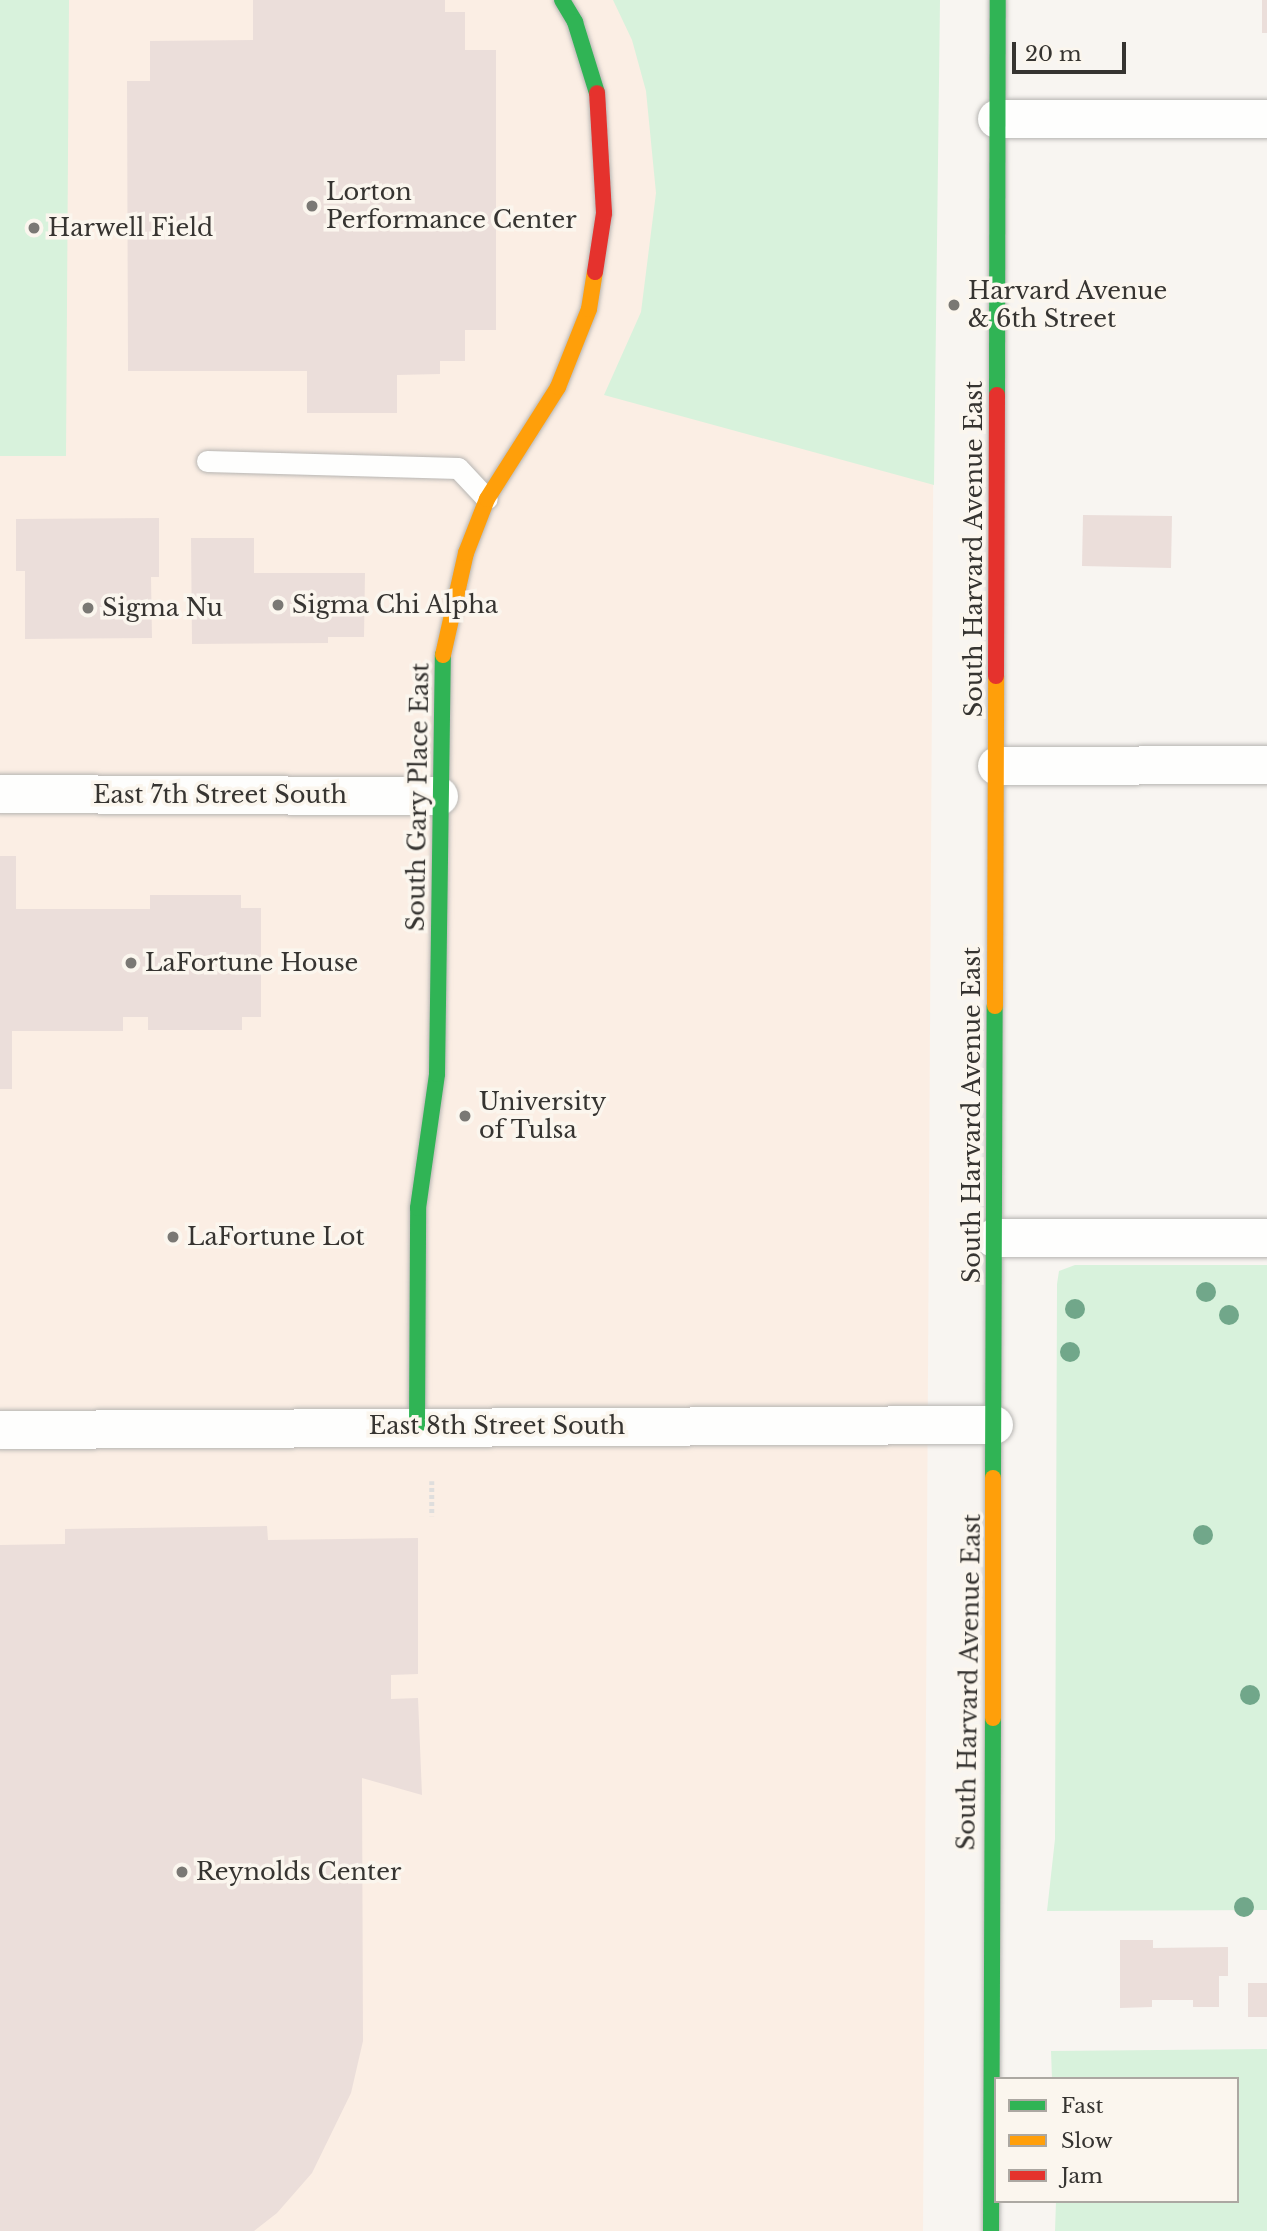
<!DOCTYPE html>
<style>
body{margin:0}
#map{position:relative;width:1267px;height:2231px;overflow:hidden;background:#f8f5f1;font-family:"Libre Baskerville",serif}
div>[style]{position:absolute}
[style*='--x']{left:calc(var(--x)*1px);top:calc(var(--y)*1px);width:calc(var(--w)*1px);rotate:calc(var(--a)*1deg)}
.education>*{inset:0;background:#fbeee4}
.green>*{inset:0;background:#d8f2dc}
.building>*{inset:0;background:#ebdeda}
.path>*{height:4.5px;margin-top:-2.25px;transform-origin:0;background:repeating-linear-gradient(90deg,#dfdedd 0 3.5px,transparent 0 7px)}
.roads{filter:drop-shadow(0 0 2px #b7b5b2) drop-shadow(0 0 2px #b7b5b2)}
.lane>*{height:21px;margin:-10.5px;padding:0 10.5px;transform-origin:10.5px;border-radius:10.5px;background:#fefefd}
.street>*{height:38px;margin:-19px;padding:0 19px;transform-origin:19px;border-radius:19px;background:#fefefd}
.fast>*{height:16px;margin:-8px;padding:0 8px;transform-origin:8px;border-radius:8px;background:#30b455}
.slow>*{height:16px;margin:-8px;padding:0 8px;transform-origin:8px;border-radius:8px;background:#ff9f0a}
.jam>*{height:16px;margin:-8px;padding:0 8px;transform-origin:8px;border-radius:8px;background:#e5322d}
.trees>*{width:20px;height:20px;margin:-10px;border-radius:50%;background:#71a78a}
.dots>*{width:19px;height:19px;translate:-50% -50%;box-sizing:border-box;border:4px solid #fbf6ee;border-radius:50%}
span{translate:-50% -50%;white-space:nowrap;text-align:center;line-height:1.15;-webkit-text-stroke:7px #fbf6ee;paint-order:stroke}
.poi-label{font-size:24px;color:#363431}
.left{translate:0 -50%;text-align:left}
.street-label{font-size:24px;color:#363431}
.legend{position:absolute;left:994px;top:2077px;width:245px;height:126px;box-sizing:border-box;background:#fbf6ee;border:2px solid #aca8a2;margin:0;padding:9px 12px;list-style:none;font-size:21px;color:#363431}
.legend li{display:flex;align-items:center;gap:14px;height:35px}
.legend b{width:35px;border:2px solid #aca8a2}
.scale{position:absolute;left:1012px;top:42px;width:114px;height:32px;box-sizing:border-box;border:4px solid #363431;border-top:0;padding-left:9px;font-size:21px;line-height:24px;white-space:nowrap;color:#363431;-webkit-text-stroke:5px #fbf6ee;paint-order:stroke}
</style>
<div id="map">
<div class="education">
<i style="clip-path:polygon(0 0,936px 0,923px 2231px,0 2231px)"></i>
</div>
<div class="green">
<i style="clip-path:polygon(0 0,69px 0,66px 456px,0 456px)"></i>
<i style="clip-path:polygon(613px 0,940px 0,934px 485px,604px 395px,641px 312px,656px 193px,646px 91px,632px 40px)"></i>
<i style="clip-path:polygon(1075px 1265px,1267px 1265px,1267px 1910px,1047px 1911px,1055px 1839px,1057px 1284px,1059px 1271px)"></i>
<i style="clip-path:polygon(1267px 2049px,1267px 2231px,1055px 2231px,1056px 2201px,1237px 2201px,1237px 2079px,1052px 2079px,1051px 2051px)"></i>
</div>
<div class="building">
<i style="clip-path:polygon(253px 0,445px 0,445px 12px,465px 12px,465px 50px,496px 50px,496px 330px,465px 330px,465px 361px,440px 361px,440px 374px,397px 375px,397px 413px,307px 413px,307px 371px,128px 371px,127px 81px,150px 81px,150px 41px,253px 40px)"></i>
<i style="clip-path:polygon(1262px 0,1267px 0,1267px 33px,1262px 33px)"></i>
<i style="clip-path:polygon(1083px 515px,1172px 516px,1171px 568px,1082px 566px)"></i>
<i style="clip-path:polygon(159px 518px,159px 577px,151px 577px,152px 638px,25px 639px,25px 571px,16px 571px,16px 519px)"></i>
<i style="clip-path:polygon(191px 538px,254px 538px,254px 573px,365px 573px,364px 637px,328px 637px,328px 643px,192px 644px)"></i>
<i style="clip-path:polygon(0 856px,16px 856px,16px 909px,150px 909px,150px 895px,241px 895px,241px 908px,261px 908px,261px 1017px,242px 1017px,242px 1030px,148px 1030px,148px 1017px,123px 1017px,123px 1031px,12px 1031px,12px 1089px,0 1089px)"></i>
<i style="clip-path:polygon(267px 1526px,268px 1540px,418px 1538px,418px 1674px,391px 1675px,391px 1699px,418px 1698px,422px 1795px,362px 1778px,363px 2041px,351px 2093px,312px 2173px,277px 2213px,254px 2231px,0 2231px,0 1545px,65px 1544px,65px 1529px)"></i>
<i style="clip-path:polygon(1120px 1940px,1153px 1940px,1153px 1948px,1228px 1947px,1228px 1976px,1219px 1976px,1219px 2007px,1193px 2007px,1193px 2000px,1152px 2000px,1152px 2007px,1120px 2008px)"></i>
<i style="clip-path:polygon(1248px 1983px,1267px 1983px,1267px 2017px,1248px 2017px)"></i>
</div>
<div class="path">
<i style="--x:432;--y:1481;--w:35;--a:90"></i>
</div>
<div class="roads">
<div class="lane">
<i style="--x:207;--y:461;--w:251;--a:1.6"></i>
<i style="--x:458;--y:468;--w:42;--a:46.9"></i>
</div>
<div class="street">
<i style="--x:997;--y:119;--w:270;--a:0"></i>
<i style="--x:997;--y:766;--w:270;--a:-0.2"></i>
<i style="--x:0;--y:794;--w:439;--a:0.3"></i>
<i style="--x:994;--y:1238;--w:273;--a:0"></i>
<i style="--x:0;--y:1430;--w:994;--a:-0.29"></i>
</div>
<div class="fast">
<i style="--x:562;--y:0;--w:26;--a:59"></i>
<i style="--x:575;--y:22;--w:74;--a:72.8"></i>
<i style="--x:997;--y:395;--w:395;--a:-89.9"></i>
<i style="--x:417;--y:1426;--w:218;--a:-89.7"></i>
<i style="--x:418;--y:1208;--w:135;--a:-81.9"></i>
<i style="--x:437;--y:1074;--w:419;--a:-89.2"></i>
<i style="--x:993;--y:1478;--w:472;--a:-89.8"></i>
<i style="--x:991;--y:2231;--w:513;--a:-89.78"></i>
</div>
<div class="slow">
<i style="--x:443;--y:655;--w:105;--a:-77.3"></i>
<i style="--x:466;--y:553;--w:58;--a:-68.7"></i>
<i style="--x:487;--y:499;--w:133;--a:-57.6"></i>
<i style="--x:558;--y:387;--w:84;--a:-68.3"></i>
<i style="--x:589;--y:309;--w:37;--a:-81"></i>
<i style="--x:995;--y:1006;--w:330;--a:-89.8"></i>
<i style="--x:993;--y:1718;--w:240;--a:-90"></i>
</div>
<div class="jam">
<i style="--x:595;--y:272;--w:60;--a:-81.3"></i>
<i style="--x:604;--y:213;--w:120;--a:-93.3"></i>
<i style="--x:996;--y:676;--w:281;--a:-89.8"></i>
</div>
</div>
<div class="trees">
<i style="left:1206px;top:1292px"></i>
<i style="left:1075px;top:1309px"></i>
<i style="left:1229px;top:1315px"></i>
<i style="left:1070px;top:1352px"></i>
<i style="left:1203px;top:1535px"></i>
<i style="left:1250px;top:1695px"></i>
<i style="left:1244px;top:1907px"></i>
</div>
<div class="dots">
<i style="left:312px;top:206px;background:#7a7874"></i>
<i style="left:34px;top:228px;background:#7a7874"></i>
<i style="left:954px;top:305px;background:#7a7874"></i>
<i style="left:278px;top:605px;background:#7a7874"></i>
<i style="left:88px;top:608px;background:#7a7874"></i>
<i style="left:131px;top:963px;background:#7a7874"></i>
<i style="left:465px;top:1116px;background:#7a7874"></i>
<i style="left:173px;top:1237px;background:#7a7874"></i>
<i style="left:182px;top:1872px;background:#7a7874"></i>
</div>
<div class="poi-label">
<span class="left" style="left:326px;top:206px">Lorton<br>Performance Center</span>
<span class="left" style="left:48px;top:228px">Harwell Field</span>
<span class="left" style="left:968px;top:305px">Harvard Avenue<br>&amp; 6th Street</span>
<span class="left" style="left:292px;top:605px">Sigma Chi Alpha</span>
<span class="left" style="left:102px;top:608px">Sigma Nu</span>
<span class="left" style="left:145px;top:963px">LaFortune House</span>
<span class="left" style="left:479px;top:1116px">University<br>of Tulsa</span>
<span class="left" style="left:187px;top:1237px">LaFortune Lot</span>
<span class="left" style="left:196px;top:1872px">Reynolds Center</span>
</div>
<div class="street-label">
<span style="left:974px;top:549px;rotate:-90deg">South Harvard Avenue East</span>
<span style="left:220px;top:795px">East 7th Street South</span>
<span style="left:418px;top:797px;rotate:-89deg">South Gary Place East</span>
<span style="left:972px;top:1115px;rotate:-90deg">South Harvard Avenue East</span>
<span style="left:497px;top:1426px">East 8th Street South</span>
<span style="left:969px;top:1682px;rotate:-89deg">South Harvard Avenue East</span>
</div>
<ul class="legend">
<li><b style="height:9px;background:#30b455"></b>Fast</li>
<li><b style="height:9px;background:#ff9f0a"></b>Slow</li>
<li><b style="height:9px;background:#e5322d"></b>Jam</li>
</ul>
<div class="scale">20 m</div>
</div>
